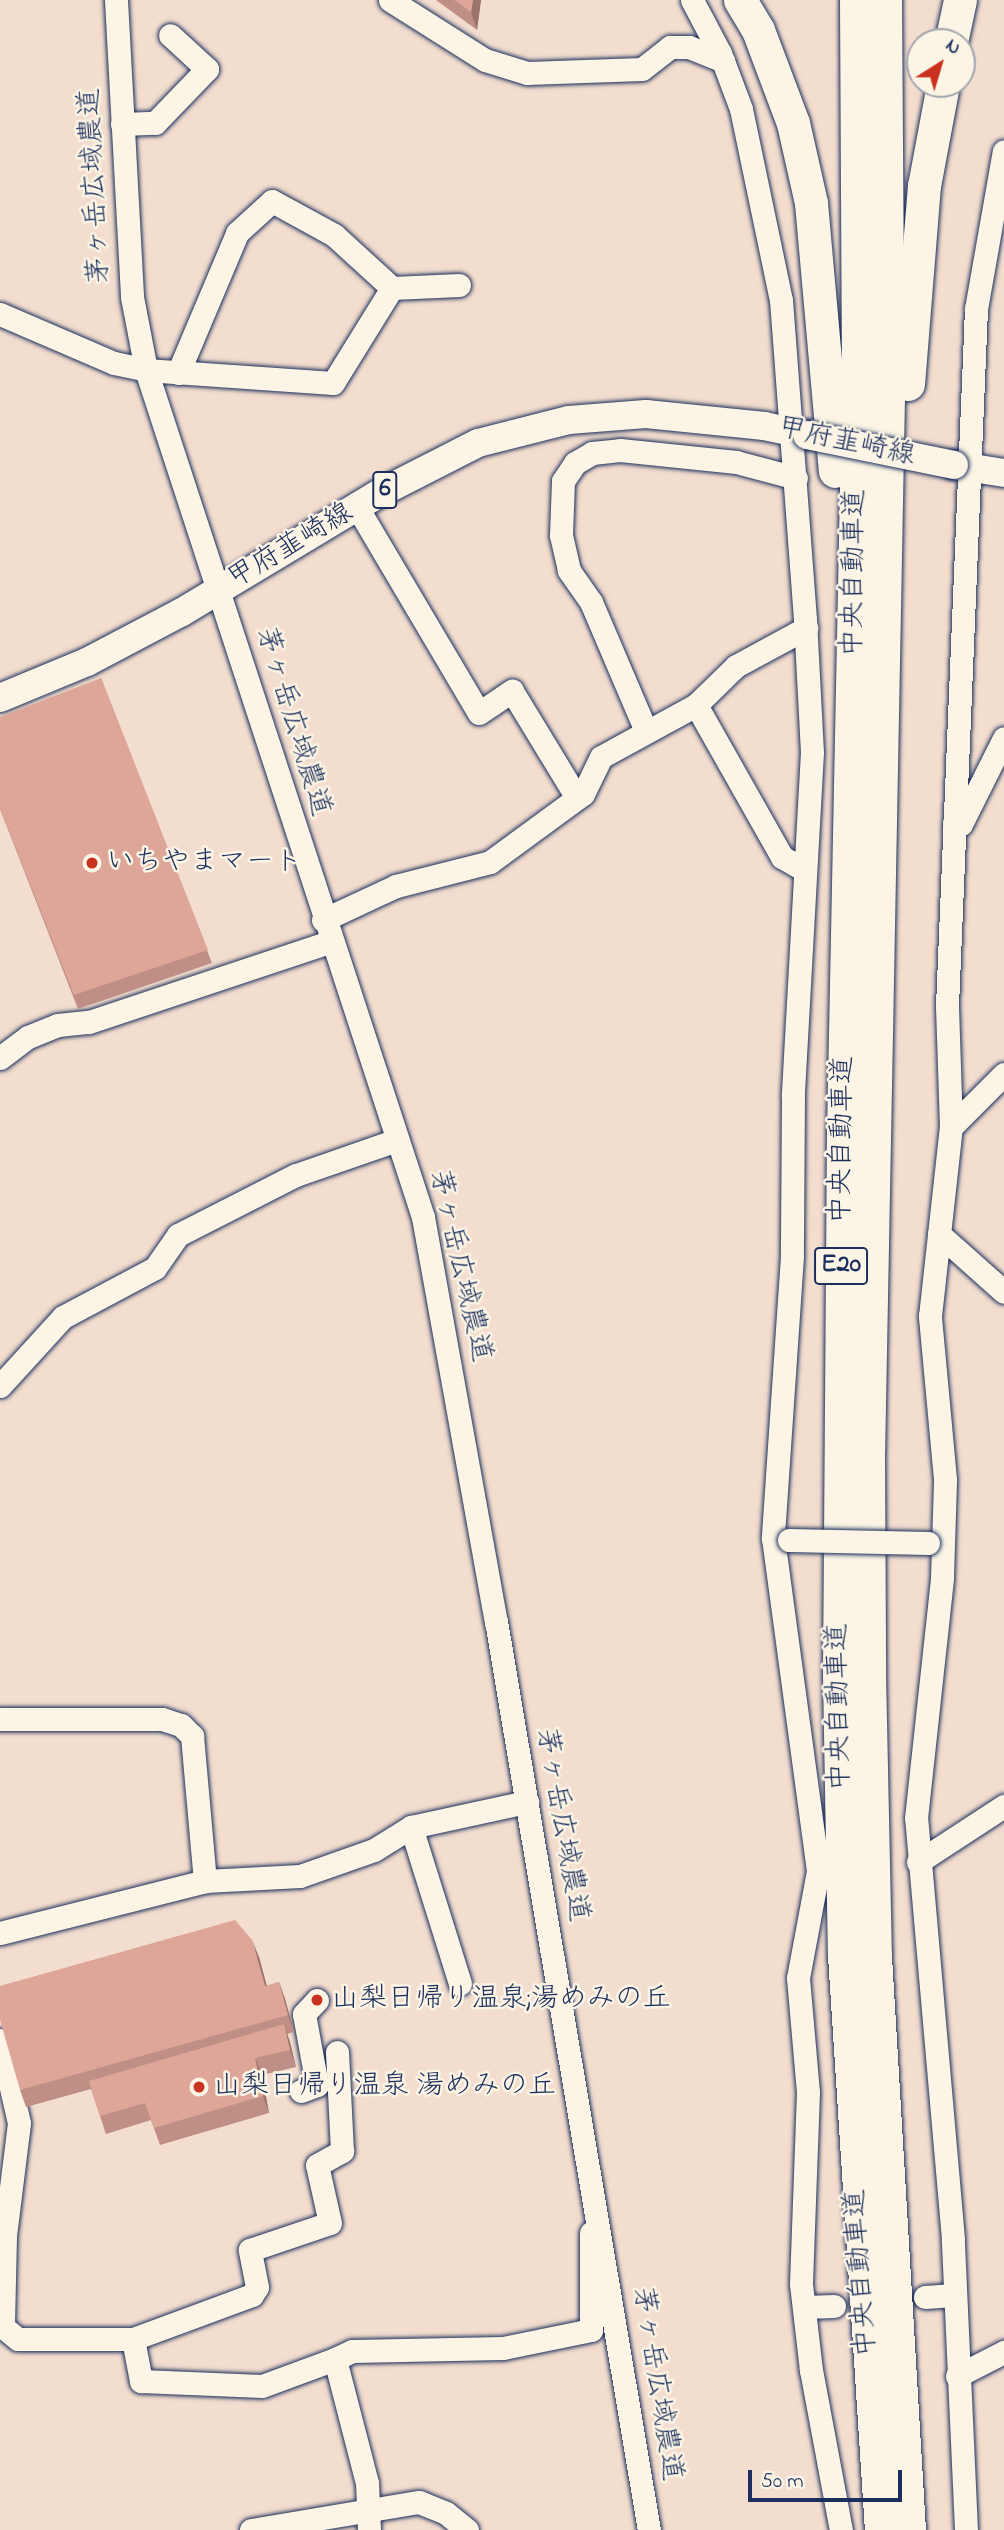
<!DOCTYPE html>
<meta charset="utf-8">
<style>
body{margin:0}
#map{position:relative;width:1004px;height:2530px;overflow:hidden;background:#f3ddce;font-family:"Indie Flower","Klee One",sans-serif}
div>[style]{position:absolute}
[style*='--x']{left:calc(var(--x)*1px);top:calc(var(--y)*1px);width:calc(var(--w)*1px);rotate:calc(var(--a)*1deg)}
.roads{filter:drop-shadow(0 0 2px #1b2f5e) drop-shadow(0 0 2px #1b2f5e)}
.minor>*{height:23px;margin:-11.5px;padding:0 11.5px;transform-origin:11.5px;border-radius:11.5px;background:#fcf5e5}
.major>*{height:28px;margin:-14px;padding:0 14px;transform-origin:14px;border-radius:14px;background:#fcf5e5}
.highway>*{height:33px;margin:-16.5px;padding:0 16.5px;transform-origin:16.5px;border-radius:16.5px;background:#fcf5e5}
.bridges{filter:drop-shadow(0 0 2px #1b2f5e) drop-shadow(0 0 2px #1b2f5e)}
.minor-bridge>*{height:23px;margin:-11.5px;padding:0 11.5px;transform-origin:11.5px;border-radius:11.5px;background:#fcf5e5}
.major-bridge>*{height:28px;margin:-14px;padding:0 14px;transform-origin:14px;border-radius:14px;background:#fcf5e5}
.wall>*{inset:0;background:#bf8e84}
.shaded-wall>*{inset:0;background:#9b746b}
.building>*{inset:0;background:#dea599}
.dots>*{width:19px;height:19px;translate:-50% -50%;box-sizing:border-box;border:4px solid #fcf5e5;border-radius:50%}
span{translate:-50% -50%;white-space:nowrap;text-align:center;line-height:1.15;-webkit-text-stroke:5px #fcf5e5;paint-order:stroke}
.shield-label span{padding:2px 5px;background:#fcf5e5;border:2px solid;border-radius:5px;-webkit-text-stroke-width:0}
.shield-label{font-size:26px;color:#1b2f5e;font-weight:700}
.street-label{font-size:28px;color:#1b2f5e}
.poi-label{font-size:28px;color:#1b2f5e}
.left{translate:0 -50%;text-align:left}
.north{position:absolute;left:906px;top:28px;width:70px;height:70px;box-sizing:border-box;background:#fcf5e5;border:2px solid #a2a6af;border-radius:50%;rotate:37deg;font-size:19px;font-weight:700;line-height:28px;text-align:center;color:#1b2f5e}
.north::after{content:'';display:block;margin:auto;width:24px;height:32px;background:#c8321e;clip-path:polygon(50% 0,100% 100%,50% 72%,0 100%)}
.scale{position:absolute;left:748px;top:2470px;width:154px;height:32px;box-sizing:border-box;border:4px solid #1b2f5e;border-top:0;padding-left:9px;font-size:21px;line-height:24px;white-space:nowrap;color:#1b2f5e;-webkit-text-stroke:5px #fcf5e5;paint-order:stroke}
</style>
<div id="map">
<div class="roads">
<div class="minor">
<i style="--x:116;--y:0;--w:297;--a:86.9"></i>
<i style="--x:132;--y:297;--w:74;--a:79.1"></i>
<i style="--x:146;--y:370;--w:891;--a:71.89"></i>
<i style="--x:423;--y:1217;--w:411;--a:79.8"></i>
<i style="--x:496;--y:1621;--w:922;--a:80.45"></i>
<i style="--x:390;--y:0;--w:112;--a:32.3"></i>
<i style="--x:485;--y:60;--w:44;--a:17.2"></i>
<i style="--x:527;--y:73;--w:115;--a:-2"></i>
<i style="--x:642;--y:69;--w:36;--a:-38"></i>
<i style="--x:670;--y:47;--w:19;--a:0"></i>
<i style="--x:689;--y:47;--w:37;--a:22"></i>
<i style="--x:692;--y:0;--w:60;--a:62.2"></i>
<i style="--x:720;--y:53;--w:60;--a:69.4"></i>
<i style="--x:741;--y:109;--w:195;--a:78.2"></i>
<i style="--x:781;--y:300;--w:320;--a:85.7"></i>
<i style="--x:805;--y:619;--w:133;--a:87"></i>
<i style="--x:812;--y:752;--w:345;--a:93.2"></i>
<i style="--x:793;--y:1096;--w:160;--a:90.4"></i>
<i style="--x:792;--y:1256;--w:283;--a:93.9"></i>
<i style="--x:773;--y:1538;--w:336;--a:82.3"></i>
<i style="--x:818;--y:1871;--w:109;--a:100.6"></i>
<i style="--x:798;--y:1978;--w:114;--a:85"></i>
<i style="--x:808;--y:2092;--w:192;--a:92.1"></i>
<i style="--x:801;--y:2284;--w:87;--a:83.4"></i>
<i style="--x:811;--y:2370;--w:163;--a:79.4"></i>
<i style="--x:122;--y:124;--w:33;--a:-2"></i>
<i style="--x:155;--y:123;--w:75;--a:-46.1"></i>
<i style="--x:207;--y:69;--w:50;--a:-137.4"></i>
<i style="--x:0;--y:314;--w:124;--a:23.3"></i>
<i style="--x:114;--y:363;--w:33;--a:12"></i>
<i style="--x:146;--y:370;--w:187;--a:4"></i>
<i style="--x:333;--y:383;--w:112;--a:-58.2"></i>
<i style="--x:392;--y:288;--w:67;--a:-2.6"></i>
<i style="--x:178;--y:373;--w:152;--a:-67.1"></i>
<i style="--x:237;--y:233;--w:47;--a:-42.4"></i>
<i style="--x:272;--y:201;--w:71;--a:28.7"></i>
<i style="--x:334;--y:235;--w:79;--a:42.4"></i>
<i style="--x:357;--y:507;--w:239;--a:59.4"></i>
<i style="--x:479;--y:713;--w:40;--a:-34"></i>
<i style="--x:512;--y:691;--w:125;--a:58.7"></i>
<i style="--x:696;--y:705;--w:175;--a:60.5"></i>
<i style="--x:782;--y:857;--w:24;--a:30"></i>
<i style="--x:646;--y:731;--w:140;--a:-113.1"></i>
<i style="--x:591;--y:602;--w:39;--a:-125"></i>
<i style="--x:569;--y:570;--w:36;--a:-103"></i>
<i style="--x:561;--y:535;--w:54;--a:-87.9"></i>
<i style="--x:563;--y:481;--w:22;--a:-56"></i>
<i style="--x:575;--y:463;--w:20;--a:-30"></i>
<i style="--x:592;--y:453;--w:28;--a:-6"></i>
<i style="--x:620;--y:450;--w:117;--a:5.9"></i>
<i style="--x:736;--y:462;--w:62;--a:14.9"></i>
<i style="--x:954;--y:823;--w:7;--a:8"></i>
<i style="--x:961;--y:824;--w:96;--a:-63.4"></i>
<i style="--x:323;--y:920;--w:81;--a:-25"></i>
<i style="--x:396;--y:886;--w:97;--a:-14.3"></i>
<i style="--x:490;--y:862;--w:115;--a:-36.2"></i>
<i style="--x:583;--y:794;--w:41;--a:-64.1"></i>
<i style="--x:601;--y:757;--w:108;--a:-28.7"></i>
<i style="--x:696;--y:705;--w:56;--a:-44.3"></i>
<i style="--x:736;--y:666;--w:80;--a:-28.5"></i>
<i style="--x:0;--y:1058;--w:35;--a:-37"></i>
<i style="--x:28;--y:1037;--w:32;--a:-22"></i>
<i style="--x:58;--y:1025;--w:31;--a:-6"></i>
<i style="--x:89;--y:1022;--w:254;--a:-18.4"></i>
<i style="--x:951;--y:1127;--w:75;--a:-45"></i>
<i style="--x:939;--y:1234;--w:87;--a:41.7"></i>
<i style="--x:0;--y:1386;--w:93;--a:-47.6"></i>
<i style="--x:63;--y:1317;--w:104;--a:-28"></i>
<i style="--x:155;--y:1268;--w:40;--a:-55.1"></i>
<i style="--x:178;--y:1235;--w:132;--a:-27"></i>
<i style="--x:296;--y:1175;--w:107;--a:-19.1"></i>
<i style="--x:0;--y:1719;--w:162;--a:0"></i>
<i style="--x:162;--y:1719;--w:20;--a:18"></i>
<i style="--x:181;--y:1725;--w:16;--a:45"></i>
<i style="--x:192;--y:1736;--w:146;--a:84.9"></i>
<i style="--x:411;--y:1827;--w:164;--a:72.6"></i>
<i style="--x:918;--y:1862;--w:103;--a:-33.1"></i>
<i style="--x:0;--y:1933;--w:211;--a:-14.2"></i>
<i style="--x:205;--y:1881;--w:95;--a:-3"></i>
<i style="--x:300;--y:1876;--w:78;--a:-19.4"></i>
<i style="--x:374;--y:1850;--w:44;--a:-31.9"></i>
<i style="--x:411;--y:1827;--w:119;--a:-12.2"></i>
<i style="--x:0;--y:2040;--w:85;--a:77.1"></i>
<i style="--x:19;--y:2123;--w:114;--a:97.1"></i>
<i style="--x:5;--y:2236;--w:91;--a:91.3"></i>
<i style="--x:3;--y:2327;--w:19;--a:39"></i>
<i style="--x:18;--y:2339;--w:115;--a:0"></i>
<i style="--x:133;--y:2339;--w:127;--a:-20.3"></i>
<i style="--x:252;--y:2295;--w:9;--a:-58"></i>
<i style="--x:257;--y:2287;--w:38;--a:-101"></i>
<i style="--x:250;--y:2250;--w:84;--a:-18.6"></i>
<i style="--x:330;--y:2223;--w:59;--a:-102.6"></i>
<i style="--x:317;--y:2165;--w:29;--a:-29"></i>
<i style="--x:342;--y:2151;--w:99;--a:-92.9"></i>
<i style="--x:301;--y:2091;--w:17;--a:-21"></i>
<i style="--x:317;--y:2085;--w:72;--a:-100.4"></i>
<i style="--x:304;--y:2014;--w:19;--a:-47"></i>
<i style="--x:925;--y:2297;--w:29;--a:-4"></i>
<i style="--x:804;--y:2307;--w:30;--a:-2"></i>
<i style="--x:133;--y:2339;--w:43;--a:79.2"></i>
<i style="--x:141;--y:2381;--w:121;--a:2.4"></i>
<i style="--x:262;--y:2386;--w:78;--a:-20.3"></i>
<i style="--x:957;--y:2376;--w:53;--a:-27.1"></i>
<i style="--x:251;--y:2530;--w:170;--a:-9.5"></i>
<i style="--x:419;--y:2502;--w:29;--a:22"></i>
<i style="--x:446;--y:2513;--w:27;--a:39"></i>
<i style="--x:369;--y:2530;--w:47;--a:-92.4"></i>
<i style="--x:367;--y:2483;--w:128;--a:-104.5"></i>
<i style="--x:335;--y:2359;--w:19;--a:-25"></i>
<i style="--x:352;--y:2351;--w:151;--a:-1.1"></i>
<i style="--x:503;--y:2348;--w:90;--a:-11.6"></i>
<i style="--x:591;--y:2330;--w:97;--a:-90"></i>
<i style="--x:966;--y:2530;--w:291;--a:-92.6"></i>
<i style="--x:953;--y:2239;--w:423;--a:-95"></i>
<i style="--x:916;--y:1818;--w:242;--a:-83.8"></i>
<i style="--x:942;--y:1577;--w:98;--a:-88.2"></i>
<i style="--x:945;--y:1479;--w:164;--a:-95.3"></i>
<i style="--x:930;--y:1316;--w:190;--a:-83.7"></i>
<i style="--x:951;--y:1127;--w:121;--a:-91.9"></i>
<i style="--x:947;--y:1006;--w:698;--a:-87.62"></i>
<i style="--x:976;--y:309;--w:160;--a:-80"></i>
</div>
<div class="major">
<i style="--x:954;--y:465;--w:51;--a:9.1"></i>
<i style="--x:0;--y:698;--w:94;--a:-22.5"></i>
<i style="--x:87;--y:662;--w:107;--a:-27.8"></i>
<i style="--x:182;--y:612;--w:231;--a:-31"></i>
<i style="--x:380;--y:493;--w:110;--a:-27"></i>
<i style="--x:478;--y:443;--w:94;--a:-14.2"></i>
<i style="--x:569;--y:420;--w:77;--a:-4.5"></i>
<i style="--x:646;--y:414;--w:119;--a:5.8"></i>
<i style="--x:764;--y:426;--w:44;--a:11.8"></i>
</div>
<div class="highway">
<i style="--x:740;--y:0;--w:35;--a:59"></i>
<i style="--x:758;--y:30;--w:99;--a:69.4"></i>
<i style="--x:793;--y:123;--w:82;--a:77.3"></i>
<i style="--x:811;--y:203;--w:269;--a:84.9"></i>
<i style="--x:856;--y:0;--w:391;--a:89.7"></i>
<i style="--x:858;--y:391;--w:739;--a:91.16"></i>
<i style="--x:843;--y:1130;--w:544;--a:90.42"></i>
<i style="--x:839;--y:1674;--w:281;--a:89"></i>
<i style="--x:844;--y:1955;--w:576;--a:86.32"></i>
<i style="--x:885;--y:0;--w:397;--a:89.6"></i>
<i style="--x:888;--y:397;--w:1057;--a:91.08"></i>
<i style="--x:868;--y:1454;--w:219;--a:89.7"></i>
<i style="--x:869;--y:1673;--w:283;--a:88.8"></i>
<i style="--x:875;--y:1956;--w:575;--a:86.61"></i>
<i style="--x:951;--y:42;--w:43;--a:-77.9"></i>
<i style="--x:908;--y:384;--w:199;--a:-85.4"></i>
<i style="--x:924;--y:186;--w:104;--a:-79.4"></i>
</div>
</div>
<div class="bridges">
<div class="minor-bridge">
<i style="--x:789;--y:1540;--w:139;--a:1.2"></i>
</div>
<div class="major-bridge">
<i style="--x:807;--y:435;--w:150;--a:11.5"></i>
</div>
</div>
<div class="wall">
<i style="clip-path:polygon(436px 0,481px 0,477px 30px)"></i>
<i style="clip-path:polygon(101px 678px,212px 963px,78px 1009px,0 809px)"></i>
<i style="clip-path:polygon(259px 1957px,267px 1986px,279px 1982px,285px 1999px,294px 2032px,287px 2034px,296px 2067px,262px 2075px,269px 2113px,160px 2145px,151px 2120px,106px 2134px,91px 2089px,26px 2107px,20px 2090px)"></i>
</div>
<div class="shaded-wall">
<i style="clip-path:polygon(473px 0,481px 0,477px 30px,471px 12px)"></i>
<i style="clip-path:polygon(252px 1940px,259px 1957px,271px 2003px,265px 1986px)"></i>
<i style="clip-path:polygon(279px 1982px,285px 1999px,294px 2032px,288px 2015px)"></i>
<i style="clip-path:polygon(284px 2024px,290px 2042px,296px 2067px,290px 2050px)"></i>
<i style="clip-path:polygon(255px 2058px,262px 2075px,269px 2113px,263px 2096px)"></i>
</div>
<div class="building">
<i style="clip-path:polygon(454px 0,473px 0,471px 12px)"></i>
<i style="clip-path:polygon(101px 678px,208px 950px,74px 995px,0 808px,0 717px)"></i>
<i style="clip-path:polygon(235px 1920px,252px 1940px,265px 1986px,279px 1982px,288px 2015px,20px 2090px,0 2020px,0 1986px)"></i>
<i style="clip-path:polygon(284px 2024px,290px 2050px,255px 2058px,263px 2096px,154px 2128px,145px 2103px,100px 2116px,89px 2081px)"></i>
</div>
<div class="dots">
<i style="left:92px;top:863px;background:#c8321e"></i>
<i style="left:317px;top:2000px;background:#c8321e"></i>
<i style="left:199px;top:2087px;background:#c8321e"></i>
</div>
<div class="shield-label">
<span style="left:385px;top:490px">6</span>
<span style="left:841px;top:1266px">E20</span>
</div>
<div class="street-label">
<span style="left:96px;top:186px;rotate:-93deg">茅ヶ岳広域農道</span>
<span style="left:846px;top:443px;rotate:12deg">甲府韮崎線</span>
<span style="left:291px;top:547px;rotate:-31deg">甲府韮崎線</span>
<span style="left:855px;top:573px;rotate:-89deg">中央自動車道</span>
<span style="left:292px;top:722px;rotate:73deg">茅ヶ岳広域農道</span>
<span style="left:843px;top:1140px;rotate:-89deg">中央自動車道</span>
<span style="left:459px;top:1266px;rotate:77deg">茅ヶ岳広域農道</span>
<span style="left:840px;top:1707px;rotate:-91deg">中央自動車道</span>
<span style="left:561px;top:1825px;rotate:80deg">茅ヶ岳広域農道</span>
<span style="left:862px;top:2273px;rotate:-94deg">中央自動車道</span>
<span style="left:656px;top:2384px;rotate:81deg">茅ヶ岳広域農道</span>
</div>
<div class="poi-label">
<span class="left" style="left:106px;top:863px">いちやまマート</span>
<span class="left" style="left:331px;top:2000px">山梨日帰り温泉;湯めみの丘</span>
<span class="left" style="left:213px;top:2087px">山梨日帰り温泉 湯めみの丘</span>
</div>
<div class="north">N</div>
<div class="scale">50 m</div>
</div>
